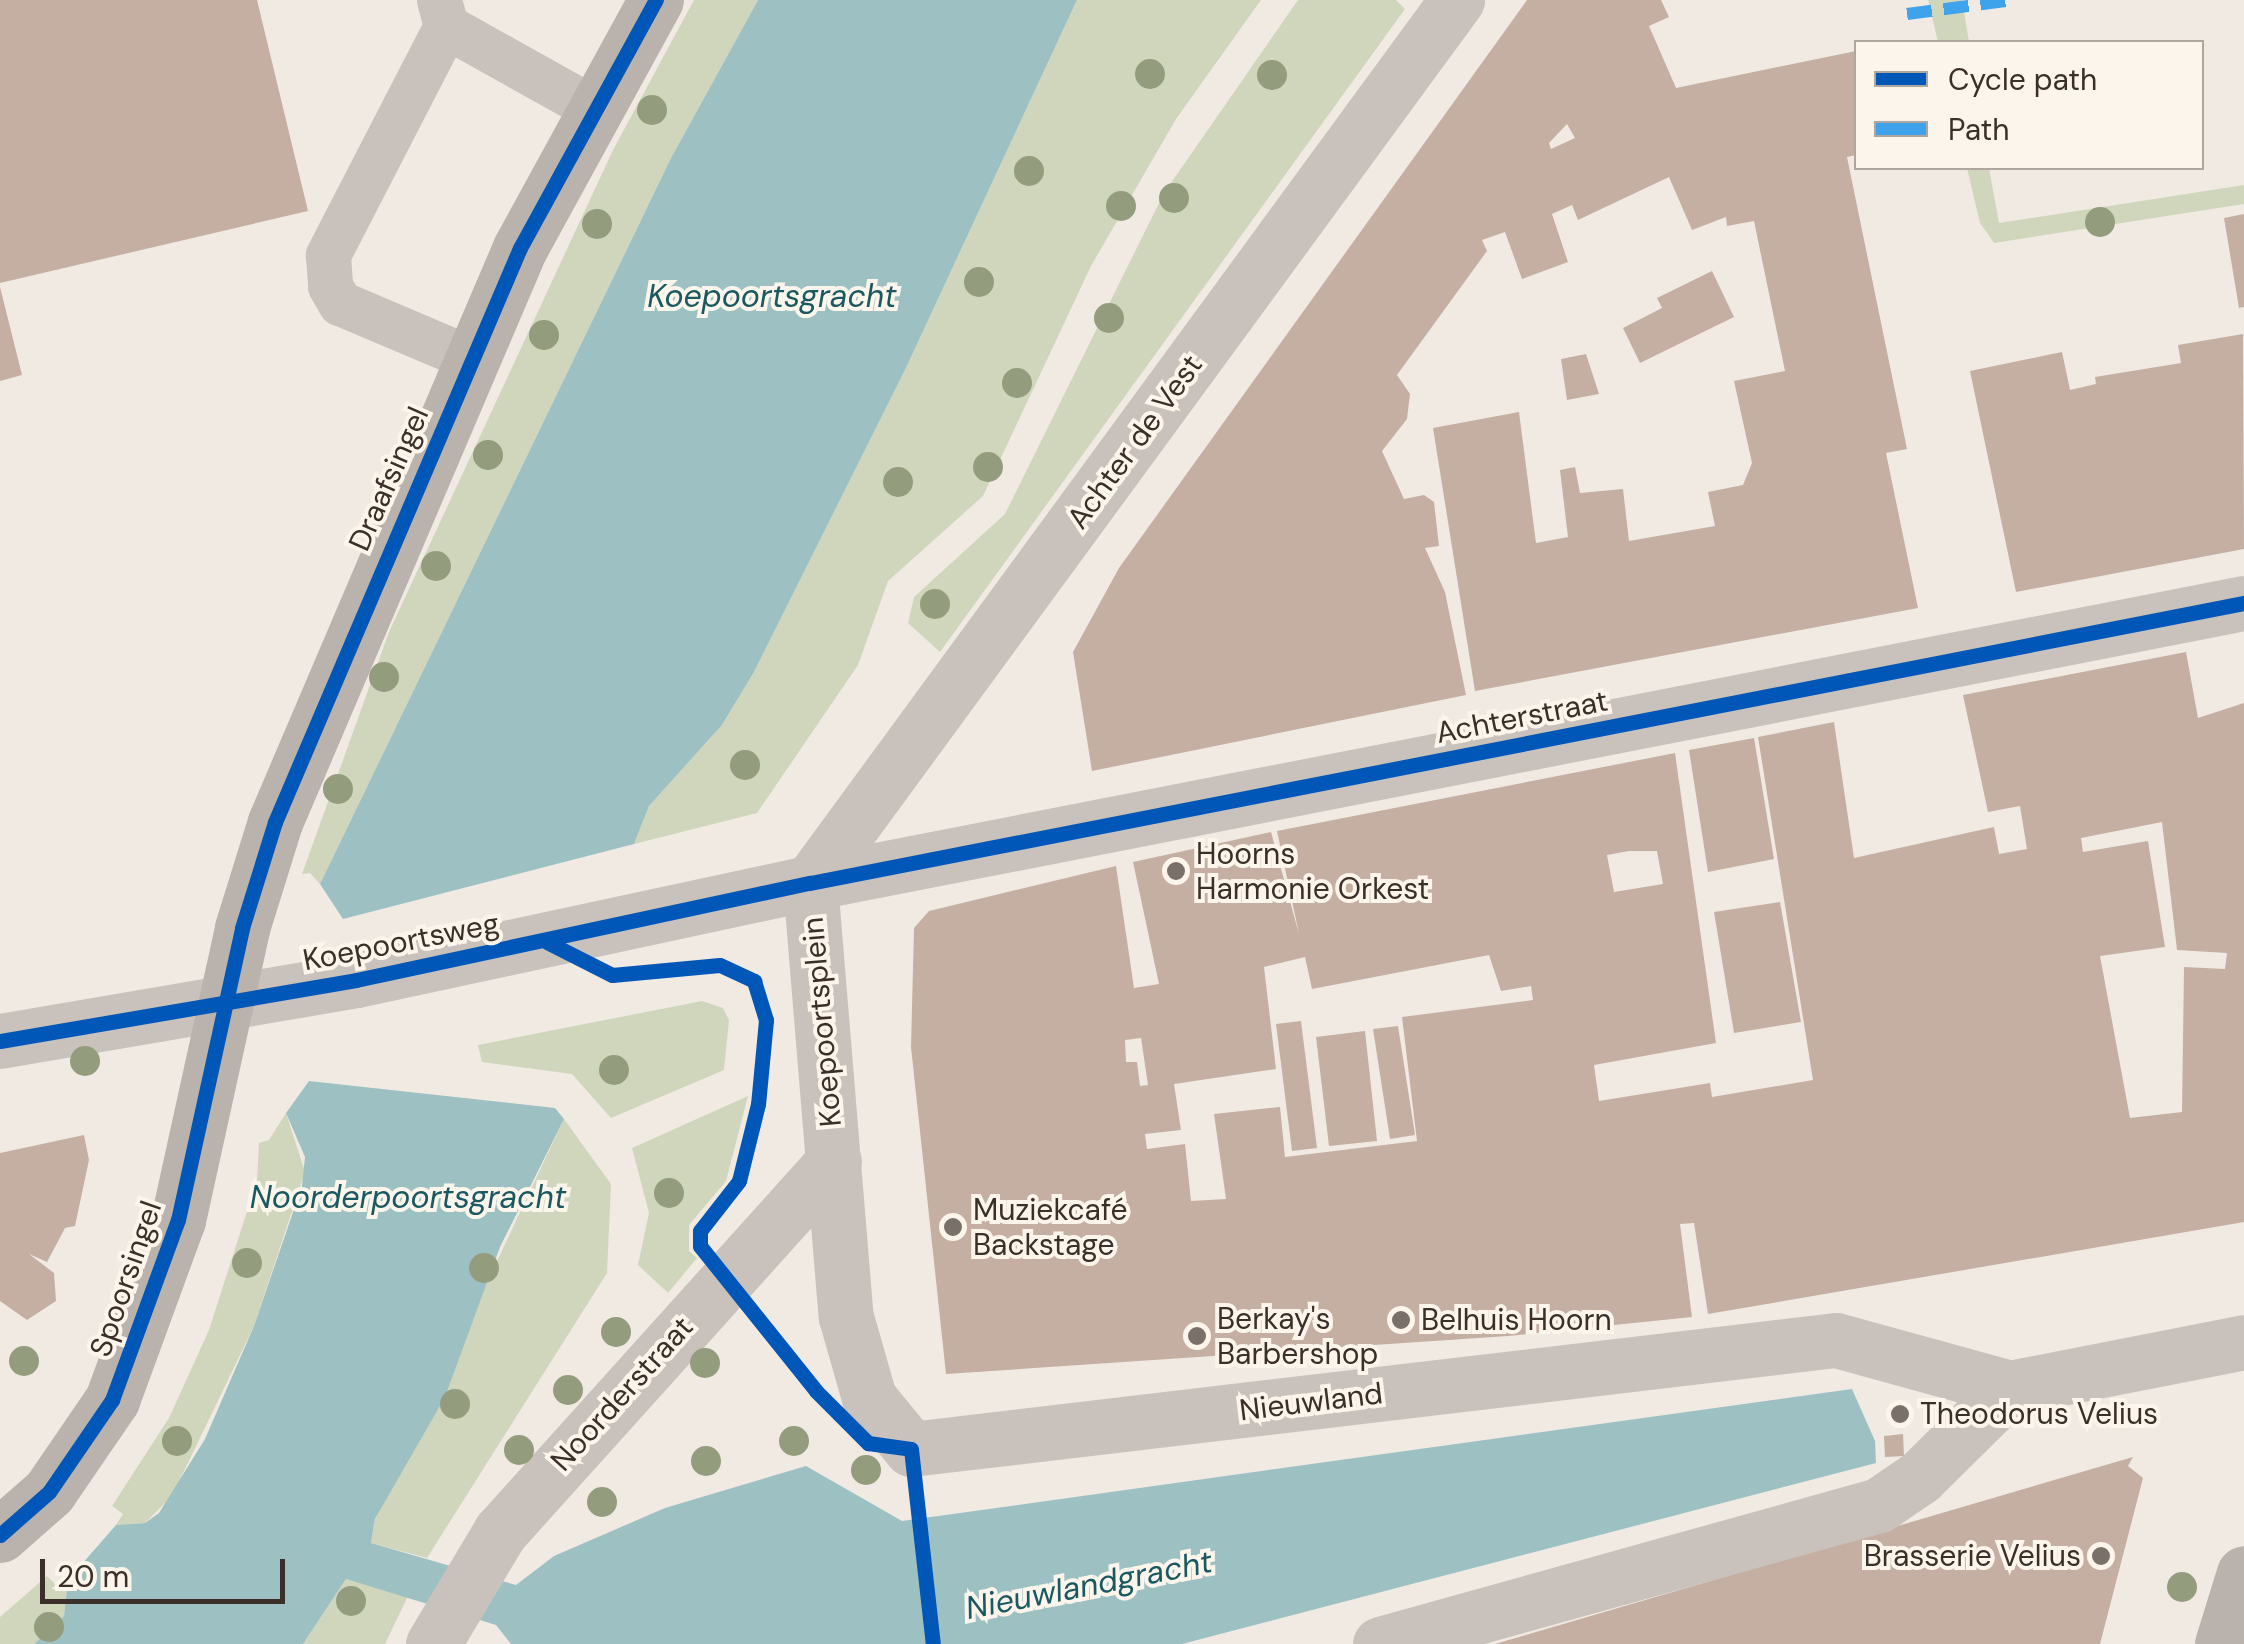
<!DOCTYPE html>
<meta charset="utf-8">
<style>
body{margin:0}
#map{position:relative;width:2244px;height:1644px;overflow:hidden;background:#f0eae3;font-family:"DM Sans",sans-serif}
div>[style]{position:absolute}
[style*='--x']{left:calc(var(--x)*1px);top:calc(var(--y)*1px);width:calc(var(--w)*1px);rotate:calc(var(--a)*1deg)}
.green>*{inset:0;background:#d0d6bc}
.water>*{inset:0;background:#9dc1c3}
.building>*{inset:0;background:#c5afa3}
.lane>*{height:45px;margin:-22.5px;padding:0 22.5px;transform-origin:22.5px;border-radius:22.5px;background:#c9c2bc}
.street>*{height:55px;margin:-27.5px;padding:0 27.5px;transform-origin:27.5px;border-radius:27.5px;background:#c9c2bc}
.secondary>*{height:55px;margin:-27.5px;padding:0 27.5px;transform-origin:27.5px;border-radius:27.5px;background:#bab2ac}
.quiet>*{height:12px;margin-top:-6px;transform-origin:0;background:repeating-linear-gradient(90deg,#3fa3eb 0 25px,transparent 0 37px)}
.cycleway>*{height:15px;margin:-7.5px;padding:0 7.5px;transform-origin:7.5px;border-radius:7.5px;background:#0057b8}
.trees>*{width:30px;height:30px;margin:-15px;border-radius:50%;background:#939c7d}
.dots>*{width:28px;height:28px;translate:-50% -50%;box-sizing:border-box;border:5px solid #fcf5eb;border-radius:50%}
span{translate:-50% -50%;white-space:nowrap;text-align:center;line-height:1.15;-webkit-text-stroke:8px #fcf5eb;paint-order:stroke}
.street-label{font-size:30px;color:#3b2f29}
.poi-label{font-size:30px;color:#3b2f29}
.left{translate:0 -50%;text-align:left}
.right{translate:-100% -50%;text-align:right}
.water-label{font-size:32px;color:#1a5961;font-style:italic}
.legend{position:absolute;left:1854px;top:40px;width:350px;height:130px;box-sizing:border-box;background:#fcf5eb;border:2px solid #afa69d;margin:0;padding:12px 18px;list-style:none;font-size:30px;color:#3b2f29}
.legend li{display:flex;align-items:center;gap:20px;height:50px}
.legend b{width:50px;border:2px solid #afa69d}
.scale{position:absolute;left:40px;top:1559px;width:245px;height:45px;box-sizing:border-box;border:5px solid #3b2f29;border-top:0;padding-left:12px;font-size:30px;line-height:35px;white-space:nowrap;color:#3b2f29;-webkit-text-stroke:8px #fcf5eb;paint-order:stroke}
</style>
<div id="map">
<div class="green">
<i style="clip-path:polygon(694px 0,758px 0,671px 158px,320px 884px,310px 873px,302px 874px,389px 632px,613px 150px)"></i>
<i style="clip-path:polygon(1077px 0,1261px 0,1176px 119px,1091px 266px,983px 496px,888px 581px,858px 665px,757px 813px,634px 844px,649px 806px,722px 725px,754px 672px,905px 370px)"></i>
<i style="clip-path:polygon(1298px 0,1396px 0,1405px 9px,940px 652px,908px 623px,914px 597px,1005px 514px,1164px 193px)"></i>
<i style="clip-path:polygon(1928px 0,1962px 0,1969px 42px,1938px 42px)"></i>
<i style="clip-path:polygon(1967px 168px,1989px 168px,1999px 223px,2244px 185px,2244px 204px,1994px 243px,1980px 223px)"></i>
<i style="clip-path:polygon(702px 1001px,723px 1008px,729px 1020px,724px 1070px,611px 1118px,572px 1074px,482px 1062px,478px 1045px)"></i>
<i style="clip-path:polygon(748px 1096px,726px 1181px,689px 1225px,689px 1251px,697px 1258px,668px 1293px,638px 1265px,649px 1213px,632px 1148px)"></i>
<i style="clip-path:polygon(286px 1113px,305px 1172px,254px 1326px,172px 1496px,145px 1523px,116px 1525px,123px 1514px,112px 1506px,169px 1418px,209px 1330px,257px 1180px,259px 1143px,269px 1140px)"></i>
<i style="clip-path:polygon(564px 1119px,611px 1184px,607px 1273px,427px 1558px,371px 1543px,375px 1520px)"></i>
<i style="clip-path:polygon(47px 1576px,60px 1589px,68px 1580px,64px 1616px,34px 1644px,0 1644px,0 1617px)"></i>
<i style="clip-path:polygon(346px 1579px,408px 1596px,385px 1644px,303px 1644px)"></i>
</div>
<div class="water">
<i style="clip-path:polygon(758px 0,1077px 0,905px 370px,754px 672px,722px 725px,649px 806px,634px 844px,343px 919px,320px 884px,671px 158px)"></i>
<i style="clip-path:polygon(309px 1081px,555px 1108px,564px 1119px,500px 1247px,445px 1397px,375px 1519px,371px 1543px,516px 1585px,554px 1556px,665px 1508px,806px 1466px,902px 1521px,1852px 1389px,1875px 1441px,1876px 1463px,1182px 1644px,511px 1644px,496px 1625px,346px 1579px,303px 1644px,34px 1644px,64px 1616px,68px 1580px,116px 1525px,145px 1523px,159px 1513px,205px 1439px,254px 1326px,302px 1186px,305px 1157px,286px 1113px)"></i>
</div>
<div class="building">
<i style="clip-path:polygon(0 0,257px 0,308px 211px,0 283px)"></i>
<i style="clip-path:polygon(evenodd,1527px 0,1661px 0,1669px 17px,1649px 26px,1676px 88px,1856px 51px,1856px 155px,1847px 157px,1907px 449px,1886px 453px,1918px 608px,1475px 691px,1433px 428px,1519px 412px,1536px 543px,1568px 537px,1560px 470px,1575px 467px,1580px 493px,1623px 489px,1629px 541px,1715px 526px,1708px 492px,1743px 485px,1752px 463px,1734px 381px,1785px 371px,1754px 221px,1727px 226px,1726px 217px,1692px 230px,1669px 177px,1578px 220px,1572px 205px,1552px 214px,1568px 262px,1522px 279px,1505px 232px,1482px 240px,1487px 251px,1397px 375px,1410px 394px,1407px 419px,1382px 451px,1404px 499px,1424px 495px,1434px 502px,1439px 546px,1425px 548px,1445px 592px,1466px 695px,1092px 771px,1073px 652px,1119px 568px,1527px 0,1567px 124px,1575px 138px,1551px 149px,1549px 143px,1567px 124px)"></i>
<i style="clip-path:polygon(2244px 214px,2244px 307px,2239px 308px,2224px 218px)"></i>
<i style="clip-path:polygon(1712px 271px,1734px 317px,1640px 363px,1623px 328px,1662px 308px,1657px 298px)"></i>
<i style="clip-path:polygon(0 287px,22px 375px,0 381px)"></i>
<i style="clip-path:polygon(2243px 334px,2244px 549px,2016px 592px,1970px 371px,2062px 352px,2070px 390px,2096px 384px,2095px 377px,2181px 363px,2178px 345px)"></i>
<i style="clip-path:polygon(1586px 354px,1599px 394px,1567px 400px,1561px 359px)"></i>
<i style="clip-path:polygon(evenodd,2186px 652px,2198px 718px,2244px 703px,2244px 1222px,1708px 1314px,1694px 1223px,1680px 1224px,1692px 1317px,1508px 1336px,946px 1374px,911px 1047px,914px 928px,929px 911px,1116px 866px,1134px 988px,1159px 984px,1133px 862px,1271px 832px,1299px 934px,1277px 831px,1675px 753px,1716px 1043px,1594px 1065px,1599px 1101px,1710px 1083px,1712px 1097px,1813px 1080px,1758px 737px,1834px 722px,1854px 858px,1994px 827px,1999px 854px,2027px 849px,2020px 806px,1988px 812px,1963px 695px,2186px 652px,2162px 822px,2177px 950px,2227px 953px,2225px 969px,2184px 967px,2182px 1112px,2130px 1118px,2100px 956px,2165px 947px,2148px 841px,2083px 852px,2081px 838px,2162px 822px,2186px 652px,1629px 851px,1657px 851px,1663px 884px,1614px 892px,1607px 855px,1629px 851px,2186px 652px,1489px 955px,1501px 991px,1531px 986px,1533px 1000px,1402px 1017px,1417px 1141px,1285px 1157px,1280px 1107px,1214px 1114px,1226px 1199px,1191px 1201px,1185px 1144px,1147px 1149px,1145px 1134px,1181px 1130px,1174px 1084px,1276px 1069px,1264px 967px,1305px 957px,1312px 989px,1489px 955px,2186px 652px,1141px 1038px,1148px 1085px,1140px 1086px,1137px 1062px,1126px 1062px,1125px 1040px,1141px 1038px)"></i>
<i style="clip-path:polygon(1754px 738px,1774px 859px,1708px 872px,1689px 750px)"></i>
<i style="clip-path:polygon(1780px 902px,1801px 1022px,1734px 1033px,1714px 912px)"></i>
<i style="clip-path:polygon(1301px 1021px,1317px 1148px,1292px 1151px,1276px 1024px)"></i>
<i style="clip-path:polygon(1398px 1026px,1415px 1135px,1390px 1139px,1373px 1029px)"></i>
<i style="clip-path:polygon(1365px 1031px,1377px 1141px,1329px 1146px,1316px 1037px)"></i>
<i style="clip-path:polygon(84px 1135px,89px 1160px,75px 1226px,65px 1228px,47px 1262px,29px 1254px,54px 1273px,56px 1301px,27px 1320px,0 1301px,0 1153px)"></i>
<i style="clip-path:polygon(1903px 1434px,1904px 1456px,1885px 1457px,1884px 1436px)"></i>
<i style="clip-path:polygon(2133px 1457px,2128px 1466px,2143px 1478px,2100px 1644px,1495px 1644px)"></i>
</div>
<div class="lane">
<i style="--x:439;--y:0;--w:27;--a:75"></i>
<i style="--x:446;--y:26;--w:258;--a:117.3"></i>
<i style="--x:328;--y:255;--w:31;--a:86"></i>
<i style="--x:330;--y:286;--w:20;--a:60"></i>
<i style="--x:340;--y:303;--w:143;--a:23"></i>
<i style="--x:446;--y:26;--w:172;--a:29.2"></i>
</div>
<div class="street">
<i style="--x:810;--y:883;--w:435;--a:85.3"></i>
<i style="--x:846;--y:1317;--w:84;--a:74.1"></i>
<i style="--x:869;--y:1398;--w:66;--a:50.5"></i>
<i style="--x:911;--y:1449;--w:931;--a:-6.72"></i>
<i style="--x:1836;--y:1340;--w:180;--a:15.4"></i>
<i style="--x:2010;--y:1388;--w:238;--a:-11.1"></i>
<i style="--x:810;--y:883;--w:1095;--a:-53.77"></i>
<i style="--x:0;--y:1041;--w:361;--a:-9.7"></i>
<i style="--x:356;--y:980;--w:464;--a:-12.1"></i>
<i style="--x:810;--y:883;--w:1461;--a:-11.05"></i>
<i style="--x:433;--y:1644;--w:131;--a:-59.1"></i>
<i style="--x:500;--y:1532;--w:499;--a:-48"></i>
<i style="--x:1380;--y:1644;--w:518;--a:-15.57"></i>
<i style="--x:1879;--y:1505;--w:50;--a:-34.3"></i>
<i style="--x:1920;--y:1477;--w:127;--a:-44.7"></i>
</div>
<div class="secondary">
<i style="--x:0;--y:1535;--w:65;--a:-41.3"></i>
<i style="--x:49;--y:1492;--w:112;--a:-55.6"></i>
<i style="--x:112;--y:1400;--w:192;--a:-69.9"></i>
<i style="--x:178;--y:1220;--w:299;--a:-77.6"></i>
<i style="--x:242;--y:928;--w:111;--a:-72.7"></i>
<i style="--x:275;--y:822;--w:624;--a:-66.89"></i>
<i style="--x:520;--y:248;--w:283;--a:-61.3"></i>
<i style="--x:2222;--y:1644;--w:74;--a:-72.8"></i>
</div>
<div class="quiet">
<i style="--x:1907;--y:14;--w:107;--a:-7.5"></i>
</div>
<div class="cycleway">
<i style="--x:547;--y:942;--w:73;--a:26.9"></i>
<i style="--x:612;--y:975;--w:108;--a:-5.3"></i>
<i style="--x:720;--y:965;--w:38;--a:25"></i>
<i style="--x:754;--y:981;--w:41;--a:72.9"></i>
<i style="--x:766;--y:1020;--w:84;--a:95.4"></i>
<i style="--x:758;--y:1104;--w:79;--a:103.9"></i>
<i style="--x:739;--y:1181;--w:63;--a:128"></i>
<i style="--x:700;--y:1231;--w:15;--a:90"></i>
<i style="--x:700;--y:1246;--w:186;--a:51.3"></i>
<i style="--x:816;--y:1391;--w:74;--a:45"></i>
<i style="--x:868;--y:1443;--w:43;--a:7.9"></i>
<i style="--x:911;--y:1449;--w:196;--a:83.6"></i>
<i style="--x:0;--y:1041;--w:361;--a:-9.7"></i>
<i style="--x:356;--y:980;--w:464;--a:-12.1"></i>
<i style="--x:810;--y:883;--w:1461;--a:-11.05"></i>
<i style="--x:0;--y:1535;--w:65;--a:-41.3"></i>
<i style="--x:49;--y:1492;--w:112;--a:-55.6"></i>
<i style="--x:112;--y:1400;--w:192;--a:-69.9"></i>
<i style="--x:178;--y:1220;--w:299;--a:-77.6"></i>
<i style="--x:242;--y:928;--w:111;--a:-72.7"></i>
<i style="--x:275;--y:822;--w:624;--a:-66.89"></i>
<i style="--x:520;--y:248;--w:283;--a:-61.3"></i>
</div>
<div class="trees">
<i style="left:1150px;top:74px"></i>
<i style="left:1272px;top:75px"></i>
<i style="left:652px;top:110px"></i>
<i style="left:1029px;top:171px"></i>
<i style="left:1174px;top:198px"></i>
<i style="left:1121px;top:206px"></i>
<i style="left:2100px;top:222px"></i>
<i style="left:597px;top:224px"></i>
<i style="left:979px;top:282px"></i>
<i style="left:1109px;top:318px"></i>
<i style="left:544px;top:335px"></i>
<i style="left:1017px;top:383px"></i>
<i style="left:488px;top:455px"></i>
<i style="left:988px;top:467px"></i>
<i style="left:898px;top:482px"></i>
<i style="left:436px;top:566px"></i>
<i style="left:935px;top:604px"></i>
<i style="left:384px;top:677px"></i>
<i style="left:745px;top:765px"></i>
<i style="left:338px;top:789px"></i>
<i style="left:85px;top:1061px"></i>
<i style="left:614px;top:1070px"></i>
<i style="left:669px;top:1193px"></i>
<i style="left:247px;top:1263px"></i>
<i style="left:484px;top:1268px"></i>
<i style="left:616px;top:1332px"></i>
<i style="left:24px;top:1361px"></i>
<i style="left:705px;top:1363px"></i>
<i style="left:568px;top:1390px"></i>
<i style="left:455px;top:1404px"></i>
<i style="left:177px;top:1441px"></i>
<i style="left:794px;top:1441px"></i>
<i style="left:519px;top:1450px"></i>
<i style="left:706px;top:1461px"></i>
<i style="left:866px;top:1470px"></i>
<i style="left:602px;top:1502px"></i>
<i style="left:2182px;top:1587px"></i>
<i style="left:351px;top:1601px"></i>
<i style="left:49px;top:1627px"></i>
</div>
<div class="dots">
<i style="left:1176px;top:871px;background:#7a706a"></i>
<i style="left:953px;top:1227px;background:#7a706a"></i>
<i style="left:1401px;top:1320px;background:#7a706a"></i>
<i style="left:1197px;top:1336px;background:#7a706a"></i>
<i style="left:1900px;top:1414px;background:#7a706a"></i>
<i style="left:2101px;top:1556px;background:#7a706a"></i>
</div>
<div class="street-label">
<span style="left:1135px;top:442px;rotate:-54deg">Achter de Vest</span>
<span style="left:389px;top:479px;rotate:-66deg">Draafsingel</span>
<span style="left:1522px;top:717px;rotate:-11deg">Achterstraat</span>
<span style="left:401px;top:942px;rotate:-11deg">Koepoortsweg</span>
<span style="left:822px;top:1022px;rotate:-95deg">Koepoortsplein</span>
<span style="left:126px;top:1279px;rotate:-71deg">Spoorsingel</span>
<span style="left:622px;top:1394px;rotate:-48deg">Noorderstraat</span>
<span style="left:1311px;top:1402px;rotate:-7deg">Nieuwland</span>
</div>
<div class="poi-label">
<span class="left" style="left:1196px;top:871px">Hoorns<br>Harmonie Orkest</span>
<span class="left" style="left:973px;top:1227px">Muziekcafé<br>Backstage</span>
<span class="left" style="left:1217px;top:1336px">Berkay's<br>Barbershop</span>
<span class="left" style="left:1421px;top:1320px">Belhuis Hoorn</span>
<span class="left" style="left:1920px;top:1414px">Theodorus Velius</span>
<span class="right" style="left:2081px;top:1556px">Brasserie Velius</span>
</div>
<div class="water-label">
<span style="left:772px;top:296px">Koepoortsgracht</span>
<span style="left:408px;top:1197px">Noorderpoortsgracht</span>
<span style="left:1089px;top:1585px;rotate:-11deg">Nieuwlandgracht</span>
</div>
<ul class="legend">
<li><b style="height:12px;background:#0057b8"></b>Cycle path</li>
<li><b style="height:12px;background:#3fa3eb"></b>Path</li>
</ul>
<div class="scale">20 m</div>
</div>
